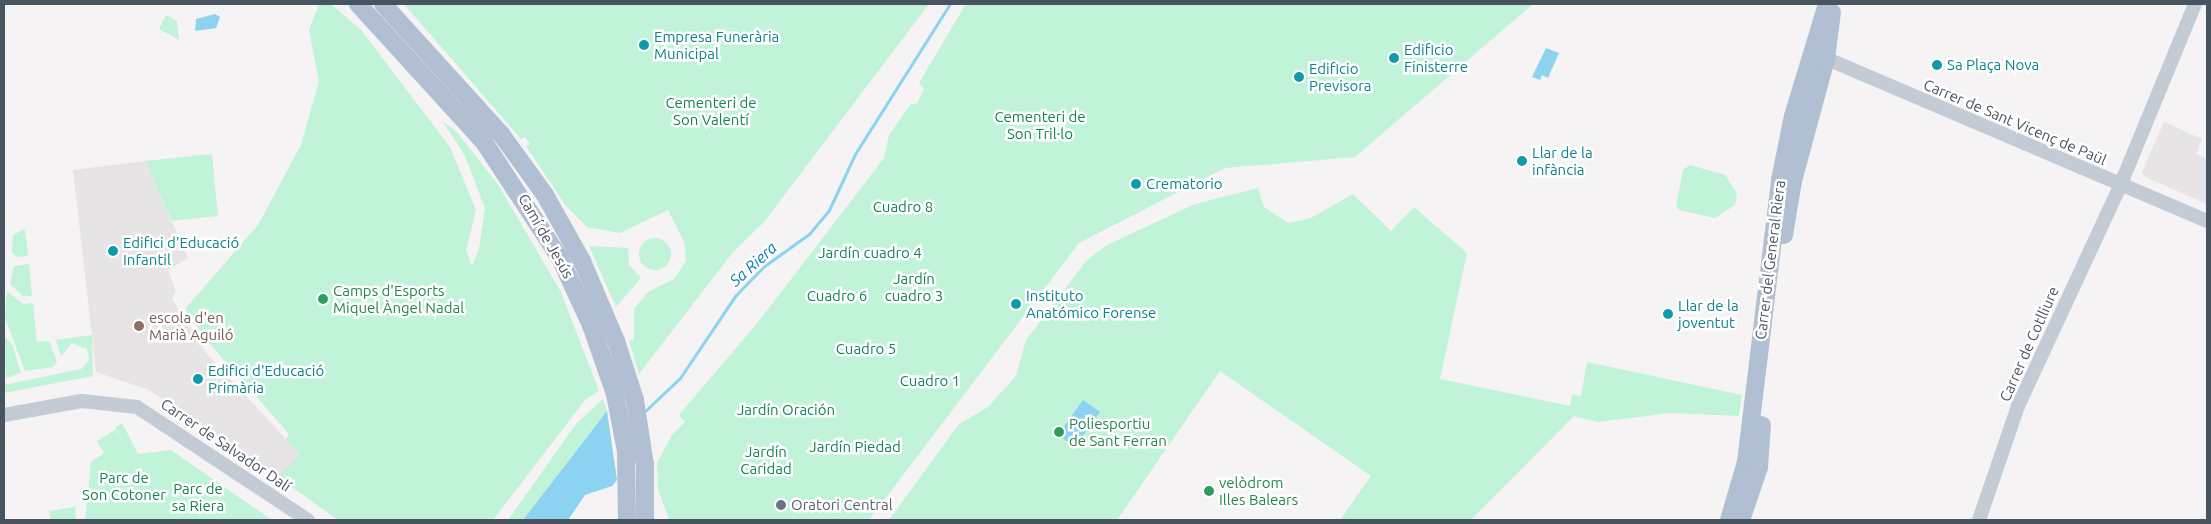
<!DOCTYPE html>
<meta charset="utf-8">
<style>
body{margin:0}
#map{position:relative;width:2211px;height:524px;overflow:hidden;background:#f5f3f3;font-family:Ubuntu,sans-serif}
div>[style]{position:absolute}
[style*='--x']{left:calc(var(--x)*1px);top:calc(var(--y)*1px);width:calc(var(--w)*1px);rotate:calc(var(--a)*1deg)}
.education>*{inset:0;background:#e6e4e5}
.green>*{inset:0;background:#c1f3d8}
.round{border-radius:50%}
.water>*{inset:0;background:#8cd3f2}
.stream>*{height:3px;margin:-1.5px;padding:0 1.5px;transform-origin:1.5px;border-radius:1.5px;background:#8cd3f2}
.minor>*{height:14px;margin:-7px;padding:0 7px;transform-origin:7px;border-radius:7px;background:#c3cbd4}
.major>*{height:18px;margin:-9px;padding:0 9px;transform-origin:9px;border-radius:9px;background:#b1bfd2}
.dots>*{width:14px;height:14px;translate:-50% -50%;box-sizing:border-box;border:2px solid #fff;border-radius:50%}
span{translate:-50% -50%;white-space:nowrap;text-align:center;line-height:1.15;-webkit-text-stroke:5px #fff;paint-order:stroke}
.culture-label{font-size:15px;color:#0d838f}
.left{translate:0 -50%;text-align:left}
.park-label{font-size:15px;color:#138455}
.street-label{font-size:15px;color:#495461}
.leisure-label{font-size:15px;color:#27864d}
.education-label{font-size:15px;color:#785e54}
.worship-label{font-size:15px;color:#5b616d}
.water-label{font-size:16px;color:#057db1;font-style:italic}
.frame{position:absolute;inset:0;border:5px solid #495461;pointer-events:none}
</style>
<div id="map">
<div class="education">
<i style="clip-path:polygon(2164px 122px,2202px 139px,2196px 154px,2207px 159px,2207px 204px,2145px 177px,2142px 172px)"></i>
<i style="clip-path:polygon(145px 161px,188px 258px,168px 270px,176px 291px,172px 299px,207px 354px,301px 455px,278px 477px,149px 390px,96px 372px,73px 170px)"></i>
</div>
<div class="green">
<i style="clip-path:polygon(319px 4px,331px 4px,361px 30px,450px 147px,476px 210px,466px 250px,472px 266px,479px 249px,485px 208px,465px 156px,443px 122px,456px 131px,499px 186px,561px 292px,599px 391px,585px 400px,493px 520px,338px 520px,278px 477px,300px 455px,286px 439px,289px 434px,203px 336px,185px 309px,258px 225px,301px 145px,319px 81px,309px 30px)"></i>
<i style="clip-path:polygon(404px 4px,929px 4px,764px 222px,733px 252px,639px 374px,629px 341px,634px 339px,634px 309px,648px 292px,674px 279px,686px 261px,685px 244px,668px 210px,620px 233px,587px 227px,566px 206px,526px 146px,530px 144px,525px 137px,521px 139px)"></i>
<i style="clip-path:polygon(966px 4px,1533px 4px,1355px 157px,1225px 168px,1079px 243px,869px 520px,669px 520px,658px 489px,657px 463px,672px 435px,685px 422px,679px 415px,759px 321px,884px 158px,889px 135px,910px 105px,917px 103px,924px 89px,919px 83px)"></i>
<i style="clip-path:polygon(166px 15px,177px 21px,179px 40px,159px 29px)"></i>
<i style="clip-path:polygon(212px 154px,218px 216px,172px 221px,145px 161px)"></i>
<i style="clip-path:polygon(1690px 165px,1725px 175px,1737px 194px,1735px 205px,1715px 218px,1679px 210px,1676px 206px,1683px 170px)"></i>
<i style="clip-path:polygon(1258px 188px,1264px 207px,1288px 223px,1309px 219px,1353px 194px,1391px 231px,1414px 207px,1467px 253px,1440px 379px,1570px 406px,1572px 395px,1581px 396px,1587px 362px,1742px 395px,1739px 416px,1671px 413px,1597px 422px,1574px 416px,1471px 520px,1340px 520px,1371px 476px,1220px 371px,1117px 520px,889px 520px,959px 424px,988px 407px,1016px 376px,1026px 340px,1087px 260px,1107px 245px,1195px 204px)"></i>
<i style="clip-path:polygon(25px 229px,28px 256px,17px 257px,12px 252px,13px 235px)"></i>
<i class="round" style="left:639px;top:238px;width:32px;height:32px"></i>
<i style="clip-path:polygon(589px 246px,628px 248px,629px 265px,641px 278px,616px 307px)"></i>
<i style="clip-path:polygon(29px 264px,32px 296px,23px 296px,10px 284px,14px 266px)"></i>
<i style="clip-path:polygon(7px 292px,24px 304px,33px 303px,37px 342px,49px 341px,57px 362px,53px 367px,25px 371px,5px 318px)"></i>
<i style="clip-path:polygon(92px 335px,93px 376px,4px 393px,4px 385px,81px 369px,89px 360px,87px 349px,72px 343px,61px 356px,56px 340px)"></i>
<i style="clip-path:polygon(4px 336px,12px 344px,21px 373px,6px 378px)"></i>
<i style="clip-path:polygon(603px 399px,607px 411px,523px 520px,508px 520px,576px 424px)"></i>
<i style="clip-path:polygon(122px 423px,138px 454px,171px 450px,272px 520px,85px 520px,91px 462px,104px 453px,97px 441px,115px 430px,123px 442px,115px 428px)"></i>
<i style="clip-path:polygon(75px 507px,76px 519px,51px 520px,49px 511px)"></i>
</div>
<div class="water">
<i style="clip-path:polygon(215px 14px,220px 17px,216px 28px,195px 31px,196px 19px)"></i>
<i style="clip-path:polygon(1546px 48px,1559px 53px,1548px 78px,1542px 75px,1540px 80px,1532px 77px)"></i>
<i style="clip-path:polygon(1083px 400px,1100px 412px,1075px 447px,1058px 435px)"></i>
<i style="clip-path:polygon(607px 411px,617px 480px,612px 486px,585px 495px,568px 520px,523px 520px)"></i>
</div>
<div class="stream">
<i style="--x:643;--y:413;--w:51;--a:-43.4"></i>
<i style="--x:680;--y:378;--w:99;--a:-56.1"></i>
<i style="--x:735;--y:296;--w:40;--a:-46"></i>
<i style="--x:763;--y:267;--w:57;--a:-35.7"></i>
<i style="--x:809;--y:234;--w:31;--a:-50"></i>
<i style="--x:829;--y:210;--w:62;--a:-65.1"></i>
<i style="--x:855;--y:154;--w:178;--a:-57.7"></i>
</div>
<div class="minor">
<i style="--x:1818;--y:55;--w:423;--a:23.1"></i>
<i style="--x:4;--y:415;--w:79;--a:-10.2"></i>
<i style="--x:82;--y:401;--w:55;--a:6.2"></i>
<i style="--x:137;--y:407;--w:205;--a:33.5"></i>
<i style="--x:1979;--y:520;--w:120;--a:-71.1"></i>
<i style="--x:2018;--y:406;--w:242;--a:-65.1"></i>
<i style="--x:2120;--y:186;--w:197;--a:-67.6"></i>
</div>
<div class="major">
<i style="--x:358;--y:4;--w:187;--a:47.6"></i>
<i style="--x:484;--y:142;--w:139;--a:56.8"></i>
<i style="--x:560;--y:258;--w:74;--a:65.2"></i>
<i style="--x:591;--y:325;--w:73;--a:70.8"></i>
<i style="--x:615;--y:394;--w:58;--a:79.1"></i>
<i style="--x:626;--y:451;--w:69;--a:89.2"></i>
<i style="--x:383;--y:4;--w:176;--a:47.8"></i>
<i style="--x:501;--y:134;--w:75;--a:54.2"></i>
<i style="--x:545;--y:195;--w:76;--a:60.7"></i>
<i style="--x:582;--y:261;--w:87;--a:67"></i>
<i style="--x:616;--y:341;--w:62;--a:72.1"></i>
<i style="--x:635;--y:400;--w:66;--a:81.3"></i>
<i style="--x:645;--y:465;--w:55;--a:90"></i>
<i style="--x:1784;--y:235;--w:55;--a:-80.5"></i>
<i style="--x:1793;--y:181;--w:126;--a:-74.9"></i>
<i style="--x:1826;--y:59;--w:47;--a:-82.7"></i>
<i style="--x:1729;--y:520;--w:60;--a:-73.7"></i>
<i style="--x:1746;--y:462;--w:284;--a:-83.1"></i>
<i style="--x:1780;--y:180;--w:65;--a:-78.5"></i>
<i style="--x:1793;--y:116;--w:117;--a:-73.1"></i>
<i style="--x:1741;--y:520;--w:56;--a:-71.2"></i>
<i style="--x:1759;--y:467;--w:42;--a:-85.9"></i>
</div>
<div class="dots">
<i style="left:644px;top:45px;background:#0f9aa8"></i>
<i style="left:1394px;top:58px;background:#0f9aa8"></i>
<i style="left:1937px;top:65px;background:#0f9aa8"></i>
<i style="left:1299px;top:77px;background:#0f9aa8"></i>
<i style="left:1522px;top:161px;background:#0f9aa8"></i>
<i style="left:1136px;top:184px;background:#0f9aa8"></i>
<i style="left:113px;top:251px;background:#0f9aa8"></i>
<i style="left:323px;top:299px;background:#2e9e5b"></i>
<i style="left:1016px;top:304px;background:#0f9aa8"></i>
<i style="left:1668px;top:314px;background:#0f9aa8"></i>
<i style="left:139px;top:326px;background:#8d6e63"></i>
<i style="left:198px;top:379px;background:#0f9aa8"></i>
<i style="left:1059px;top:432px;background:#2e9e5b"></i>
<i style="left:1209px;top:491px;background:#2e9e5b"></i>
<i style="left:781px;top:505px;background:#6b7280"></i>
</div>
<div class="culture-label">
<span class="left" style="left:654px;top:45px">Empresa Funerària<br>Municipal</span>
<span class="left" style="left:1404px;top:58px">Edificio<br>Finisterre</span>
<span class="left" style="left:1947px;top:65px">Sa Plaça Nova</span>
<span class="left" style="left:1309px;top:77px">Edificio<br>Previsora</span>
<span class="left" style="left:1532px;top:161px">Llar de la<br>infància</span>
<span class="left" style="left:1146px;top:184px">Crematorio</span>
<span class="left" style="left:123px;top:251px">Edifici d'Educació<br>Infantil</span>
<span class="left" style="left:1026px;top:304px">Instituto<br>Anatómico Forense</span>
<span class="left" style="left:1678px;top:314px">Llar de la<br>joventut</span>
<span class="left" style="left:208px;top:379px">Edifici d'Educació<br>Primària</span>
</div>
<div class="park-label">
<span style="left:711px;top:111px">Cementeri de<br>Son Valentí</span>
<span style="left:1040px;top:125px">Cementeri de<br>Son Tril·lo</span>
<span style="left:903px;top:207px">Cuadro 8</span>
<span style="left:870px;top:253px">Jardín cuadro 4</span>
<span style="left:914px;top:287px">Jardín<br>cuadro 3</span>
<span style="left:837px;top:296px">Cuadro 6</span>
<span style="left:866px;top:349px">Cuadro 5</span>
<span style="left:930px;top:381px">Cuadro 1</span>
<span style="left:786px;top:410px">Jardín Oración</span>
<span style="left:855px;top:447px">Jardín Piedad</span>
<span style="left:766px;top:460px">Jardín<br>Caridad</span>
<span style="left:124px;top:486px">Parc de<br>Son Cotoner</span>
<span style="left:198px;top:497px">Parc de<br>sa Riera</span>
</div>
<div class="street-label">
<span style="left:2015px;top:122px;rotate:23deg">Carrer de Sant Vicenç de Paül</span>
<span style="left:546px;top:236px;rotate:60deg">Camí de Jesús</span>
<span style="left:1770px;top:260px;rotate:-83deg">Carrer del General Riera</span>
<span style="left:2029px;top:344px;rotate:-66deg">Carrer de Cotlliure</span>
<span style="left:226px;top:445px;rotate:34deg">Carrer de Salvador Dalí</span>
</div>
<div class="leisure-label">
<span class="left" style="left:333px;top:299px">Camps d'Esports<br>Miquel Àngel Nadal</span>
<span class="left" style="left:1069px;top:432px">Poliesportiu<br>de Sant Ferran</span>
<span class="left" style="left:1219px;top:491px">velòdrom<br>Illes Balears</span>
</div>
<div class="education-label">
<span class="left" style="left:149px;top:326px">escola d'en<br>Marià Aguiló</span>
</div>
<div class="worship-label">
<span class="left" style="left:791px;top:505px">Oratori Central</span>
</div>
<div class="water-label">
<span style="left:753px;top:264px;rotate:-42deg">Sa Riera</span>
</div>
<div class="frame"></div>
</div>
